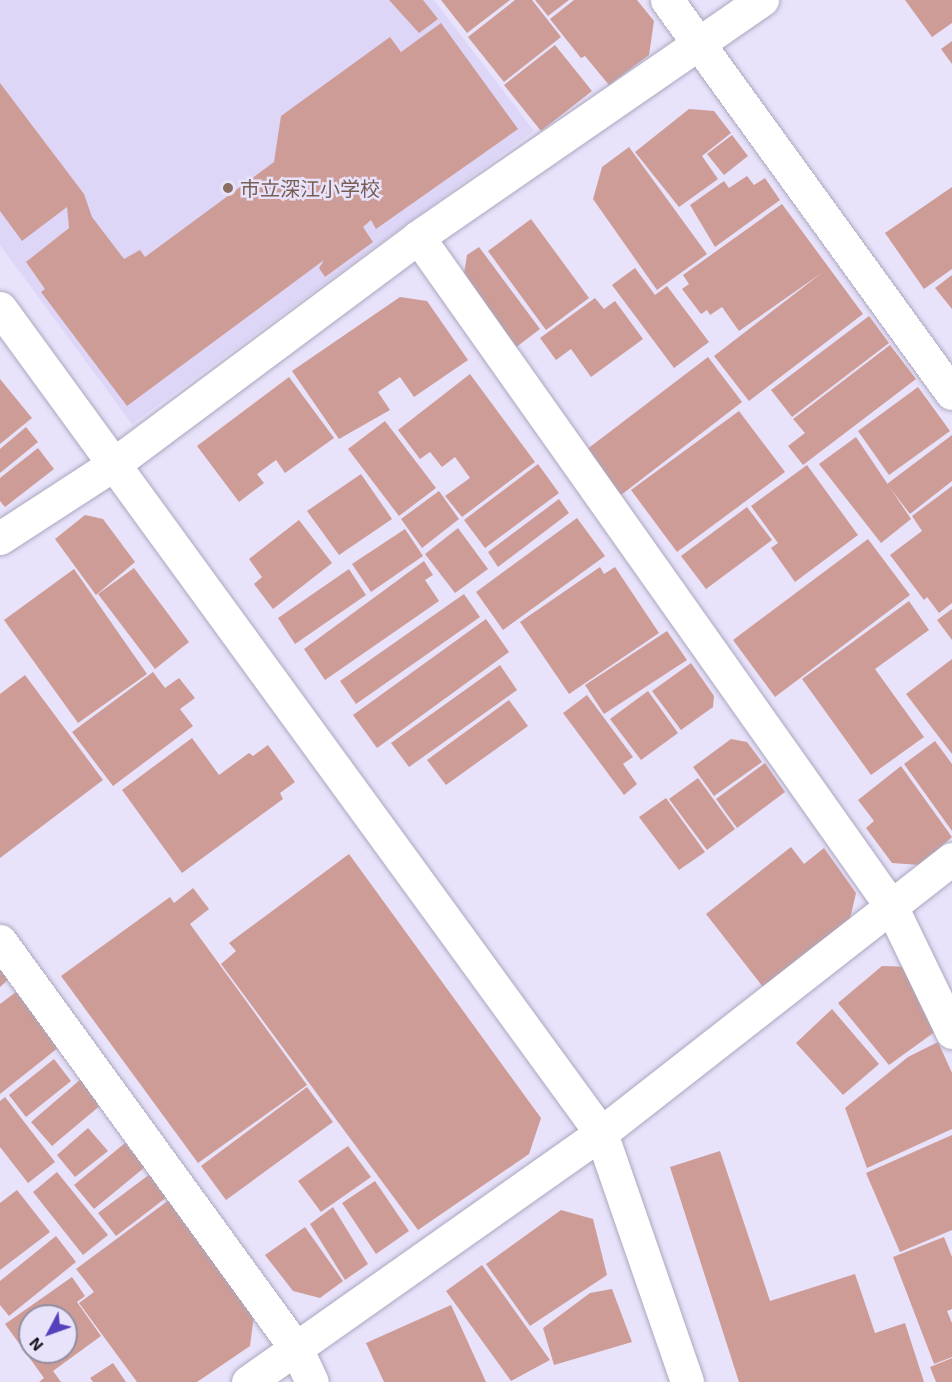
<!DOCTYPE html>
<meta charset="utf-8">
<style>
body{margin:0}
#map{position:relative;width:952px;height:1382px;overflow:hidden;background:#e8e2fb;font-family:"Exo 2","Noto Sans JP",sans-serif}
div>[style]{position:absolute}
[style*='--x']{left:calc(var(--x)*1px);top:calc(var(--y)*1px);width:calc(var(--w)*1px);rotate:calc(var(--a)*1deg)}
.built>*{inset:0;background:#ded6f6}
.building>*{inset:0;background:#ce9c96}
.roads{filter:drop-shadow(0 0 2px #aca7be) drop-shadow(0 0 2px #aca7be)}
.minor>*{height:33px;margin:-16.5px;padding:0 16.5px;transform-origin:16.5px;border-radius:16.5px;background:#fff}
.dots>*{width:16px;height:16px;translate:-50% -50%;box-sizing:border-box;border:3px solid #e8e2fb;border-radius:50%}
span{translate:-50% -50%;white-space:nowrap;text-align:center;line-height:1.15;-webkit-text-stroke:5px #e8e2fb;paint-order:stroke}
.education-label{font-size:20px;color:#785e54}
.left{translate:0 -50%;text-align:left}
.north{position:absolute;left:18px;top:1304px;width:60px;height:60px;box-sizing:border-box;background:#e8e2fb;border:2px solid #928ea0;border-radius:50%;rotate:229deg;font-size:16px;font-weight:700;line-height:24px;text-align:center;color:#110f17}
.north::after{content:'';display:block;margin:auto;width:21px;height:27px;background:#5542ba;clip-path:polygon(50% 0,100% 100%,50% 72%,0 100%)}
</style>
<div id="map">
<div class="built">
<i style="clip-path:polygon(0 0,434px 0,534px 131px,132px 424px,0 245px)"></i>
</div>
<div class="building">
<i style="clip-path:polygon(389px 0,423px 0,438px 19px,419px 33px)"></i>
<i style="clip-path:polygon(441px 0,510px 0,467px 33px)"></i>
<i style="clip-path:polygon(515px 0,532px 0,561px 37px,504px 82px,468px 37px)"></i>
<i style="clip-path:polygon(535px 0,569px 0,548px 16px)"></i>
<i style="clip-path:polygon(574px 0,637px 0,654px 21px,649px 55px,609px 85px,585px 56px,581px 58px,550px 19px)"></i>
<i style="clip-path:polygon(905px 0,952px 0,952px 23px,932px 37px)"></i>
<i style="clip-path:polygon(441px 23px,518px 129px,376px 229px,371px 220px,363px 227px,373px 242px,325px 277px,319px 268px,324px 260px,127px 406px,41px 292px,45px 289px,26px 262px,69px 228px,67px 207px,22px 241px,0 211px,0 83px,84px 194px,92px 217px,124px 259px,140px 250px,145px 257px,274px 162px,281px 116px,390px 37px,401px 52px)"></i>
<i style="clip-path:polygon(952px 41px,952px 64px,941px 49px)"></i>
<i style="clip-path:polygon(555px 45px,592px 91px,541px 131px,504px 85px)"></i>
<i style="clip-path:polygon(689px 109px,714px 111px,731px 133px,702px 156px,718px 179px,679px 207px,635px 152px)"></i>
<i style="clip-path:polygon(732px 135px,748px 156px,724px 175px,707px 154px)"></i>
<i style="clip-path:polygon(629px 147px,707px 254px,657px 290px,593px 199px,602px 167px)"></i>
<i style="clip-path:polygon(747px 176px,754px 185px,765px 178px,780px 200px,715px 247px,690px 205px,724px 181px,729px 188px)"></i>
<i style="clip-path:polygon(952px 187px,952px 269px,924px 289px,885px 233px)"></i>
<i style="clip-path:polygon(782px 204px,863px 314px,749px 401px,714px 356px,823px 272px,739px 331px,722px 307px,710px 315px,707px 310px,701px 314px,682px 289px,689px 284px,683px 275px)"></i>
<i style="clip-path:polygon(531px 219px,589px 298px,546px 330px,488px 251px)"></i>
<i style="clip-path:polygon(479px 247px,540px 329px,515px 348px,463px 280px,467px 255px)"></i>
<i style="clip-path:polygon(635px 268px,655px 295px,667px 286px,709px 342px,674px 368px,612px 285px)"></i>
<i style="clip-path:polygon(952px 275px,952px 309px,935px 288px)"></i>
<i style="clip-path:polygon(400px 297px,427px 301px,468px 360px,414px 397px,400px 377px,378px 392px,390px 410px,339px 439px,292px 371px)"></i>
<i style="clip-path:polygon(595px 298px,604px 309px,615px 301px,643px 339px,591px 377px,571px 349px,556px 360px,540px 338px)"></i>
<i style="clip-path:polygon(869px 316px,889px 343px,792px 417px,771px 390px)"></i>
<i style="clip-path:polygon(890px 345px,916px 379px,803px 465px,788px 446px,805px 433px,793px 419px)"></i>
<i style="clip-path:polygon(708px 357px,742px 402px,621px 495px,586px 450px)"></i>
<i style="clip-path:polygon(470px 374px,535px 462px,462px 517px,445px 496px,470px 478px,455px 457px,442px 467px,430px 452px,420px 459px,398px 430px)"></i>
<i style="clip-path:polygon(289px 377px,334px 438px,285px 473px,276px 460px,257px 474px,264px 483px,239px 502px,197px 446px)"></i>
<i style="clip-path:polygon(0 379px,32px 418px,0 444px)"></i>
<i style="clip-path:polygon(918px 387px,950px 431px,889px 475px,858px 431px)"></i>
<i style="clip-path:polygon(739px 411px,785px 472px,677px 552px,631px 490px)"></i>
<i style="clip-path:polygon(385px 421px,436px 488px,399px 516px,348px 449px)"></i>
<i style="clip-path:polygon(26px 427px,38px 442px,0 473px,0 449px)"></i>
<i style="clip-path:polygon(952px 435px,952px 481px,910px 514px,887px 484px)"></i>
<i style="clip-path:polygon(856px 437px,911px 519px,881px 543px,819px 464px)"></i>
<i style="clip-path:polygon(38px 448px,54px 469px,5px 507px,0 501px,0 478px)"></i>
<i style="clip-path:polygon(538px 464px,559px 493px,485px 548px,464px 520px)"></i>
<i style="clip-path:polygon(807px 465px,858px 535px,795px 582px,771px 548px,778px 543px,751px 506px)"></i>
<i style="clip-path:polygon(361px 474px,392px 519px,339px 555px,307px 511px)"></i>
<i style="clip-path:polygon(952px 486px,952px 603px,939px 613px,927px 597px,924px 600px,890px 555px,922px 531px,912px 516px)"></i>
<i style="clip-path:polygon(439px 491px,459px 519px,422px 548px,401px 519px)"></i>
<i style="clip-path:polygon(559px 499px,569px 513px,498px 567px,488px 552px)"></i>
<i style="clip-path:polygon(747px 507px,772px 540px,706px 589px,681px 556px)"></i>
<i style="clip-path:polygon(85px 515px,103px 519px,135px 562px,96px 595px,55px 539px)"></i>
<i style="clip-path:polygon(577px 518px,605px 556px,503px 630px,476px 592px)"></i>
<i style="clip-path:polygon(299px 520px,332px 563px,273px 609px,254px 584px,262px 577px,249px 559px)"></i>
<i style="clip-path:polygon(458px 528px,488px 569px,455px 593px,425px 554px)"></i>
<i style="clip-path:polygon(405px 529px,423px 556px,371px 592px,352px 564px)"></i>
<i style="clip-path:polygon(868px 539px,910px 595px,775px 697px,733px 640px)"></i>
<i style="clip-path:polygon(424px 561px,433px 575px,425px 580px,439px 601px,325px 680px,304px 649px)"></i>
<i style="clip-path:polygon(600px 567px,604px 574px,615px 567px,659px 633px,569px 694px,520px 622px)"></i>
<i style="clip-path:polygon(134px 568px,189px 642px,155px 669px,98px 594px)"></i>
<i style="clip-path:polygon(74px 569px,147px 674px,78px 723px,4px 620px)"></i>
<i style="clip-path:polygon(349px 569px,366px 595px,295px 644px,278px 618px)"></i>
<i style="clip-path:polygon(464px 594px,480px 617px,356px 704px,340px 681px)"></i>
<i style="clip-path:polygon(909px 601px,929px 630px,875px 669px,924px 737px,871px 775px,802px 679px)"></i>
<i style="clip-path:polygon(952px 609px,952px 640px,937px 620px)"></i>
<i style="clip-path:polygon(486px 619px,509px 652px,377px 748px,353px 715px)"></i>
<i style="clip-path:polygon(667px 631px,687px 660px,604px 714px,585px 685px)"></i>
<i style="clip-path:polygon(952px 659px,952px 754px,906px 694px)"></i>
<i style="clip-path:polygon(691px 663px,714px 696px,713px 707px,681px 730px,652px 691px)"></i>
<i style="clip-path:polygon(500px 665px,517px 690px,409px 767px,391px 743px)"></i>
<i style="clip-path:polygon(153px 672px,165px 688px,179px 678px,195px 698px,180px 709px,193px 726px,113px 786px,72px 732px)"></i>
<i style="clip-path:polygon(25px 675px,103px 780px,0 858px,0 694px)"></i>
<i style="clip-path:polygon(648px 691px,678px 733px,641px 760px,610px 719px)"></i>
<i style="clip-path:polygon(587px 695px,633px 757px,623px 764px,637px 784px,624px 795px,563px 713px)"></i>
<i style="clip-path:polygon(509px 700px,528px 726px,446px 785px,427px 760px)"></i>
<i style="clip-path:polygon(192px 738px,219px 775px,249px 753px,253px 756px,268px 745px,295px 782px,280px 793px,283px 799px,182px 873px,122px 790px)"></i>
<i style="clip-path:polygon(731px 739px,747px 742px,762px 762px,714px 796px,693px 767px)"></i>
<i style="clip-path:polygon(935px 741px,952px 764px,952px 831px,904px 764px)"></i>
<i style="clip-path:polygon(765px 763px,785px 792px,737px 828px,716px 799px)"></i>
<i style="clip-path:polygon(901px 766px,952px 837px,920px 865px,892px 863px,866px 828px,874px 821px,858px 800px)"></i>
<i style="clip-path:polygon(698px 778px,735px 829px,707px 850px,669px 799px)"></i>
<i style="clip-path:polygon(666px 798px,705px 852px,679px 870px,639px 817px)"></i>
<i style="clip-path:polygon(791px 847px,804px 864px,824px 848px,856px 893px,850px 919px,763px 987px,706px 914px)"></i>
<i style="clip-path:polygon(349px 854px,541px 1118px,529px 1154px,418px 1230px,221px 964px,236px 951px,229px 943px)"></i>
<i style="clip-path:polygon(193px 888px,209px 909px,190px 924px,307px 1085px,198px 1163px,61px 976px,170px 897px,174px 903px)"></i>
<i style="clip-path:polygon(0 965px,10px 978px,0 987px)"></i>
<i style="clip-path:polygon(882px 966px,913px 967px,936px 1031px,889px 1065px,838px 1003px)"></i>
<i style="clip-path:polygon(16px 992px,59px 1047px,0 1094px,0 1004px)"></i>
<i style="clip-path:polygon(832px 1009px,879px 1064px,843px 1095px,796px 1043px)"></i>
<i style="clip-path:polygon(938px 1042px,952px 1073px,952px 1129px,867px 1168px,845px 1108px,908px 1057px)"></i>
<i style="clip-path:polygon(54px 1059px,71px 1081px,26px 1117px,9px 1095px)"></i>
<i style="clip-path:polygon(81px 1079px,102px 1104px,52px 1146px,31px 1122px)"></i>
<i style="clip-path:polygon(307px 1087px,333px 1122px,226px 1200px,201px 1166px)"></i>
<i style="clip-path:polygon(5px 1097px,55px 1162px,28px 1183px,0 1147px,0 1101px)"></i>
<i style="clip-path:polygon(88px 1128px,108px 1151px,75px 1177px,57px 1155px)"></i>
<i style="clip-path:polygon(952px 1135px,952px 1230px,900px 1252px,866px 1173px)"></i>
<i style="clip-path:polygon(125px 1143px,145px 1167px,94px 1209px,74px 1185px)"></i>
<i style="clip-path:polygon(348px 1146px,371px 1177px,321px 1212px,298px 1181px)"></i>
<i style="clip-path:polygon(720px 1151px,770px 1301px,855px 1274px,875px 1333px,905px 1323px,924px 1382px,739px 1382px,670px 1167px)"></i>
<i style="clip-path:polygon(57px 1172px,108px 1235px,83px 1255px,33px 1192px)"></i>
<i style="clip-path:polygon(150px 1174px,167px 1197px,116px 1236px,98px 1213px)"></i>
<i style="clip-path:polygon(375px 1181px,409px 1231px,376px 1254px,342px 1203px)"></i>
<i style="clip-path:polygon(17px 1190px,50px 1232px,0 1270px,0 1203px)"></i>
<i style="clip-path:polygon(169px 1200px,254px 1315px,250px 1346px,197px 1382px,137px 1382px,79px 1303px,94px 1292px,76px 1269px)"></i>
<i style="clip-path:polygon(333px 1207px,368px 1264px,345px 1280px,310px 1224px)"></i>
<i style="clip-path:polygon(561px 1210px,593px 1219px,607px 1275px,530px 1326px,486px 1264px)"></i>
<i style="clip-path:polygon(305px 1227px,343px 1281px,320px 1298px,293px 1291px,265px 1255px)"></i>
<i style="clip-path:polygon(56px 1236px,76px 1262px,9px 1316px,0 1305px,0 1281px)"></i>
<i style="clip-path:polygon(944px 1237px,952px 1257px,952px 1309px,947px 1311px,952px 1323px,952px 1357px,934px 1364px,893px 1257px)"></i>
<i style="clip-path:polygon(482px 1265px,550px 1360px,511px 1381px,446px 1291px)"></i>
<i style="clip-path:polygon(evenodd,72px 1277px,85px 1296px,77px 1302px,101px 1336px,53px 1371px,61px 1382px,39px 1382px,44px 1378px,5px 1324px,72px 1277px,30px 1316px,66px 1316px,66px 1352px,30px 1352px,30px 1316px)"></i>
<i style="clip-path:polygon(612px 1289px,632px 1342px,554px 1365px,543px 1328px,590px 1293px)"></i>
<i style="clip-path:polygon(451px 1305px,486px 1382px,384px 1382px,366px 1343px)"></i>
<i style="clip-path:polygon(952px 1358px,952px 1382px,936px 1382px,930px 1367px)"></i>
<i style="clip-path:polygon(113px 1363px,126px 1382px,93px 1382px,90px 1378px)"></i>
</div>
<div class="roads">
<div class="minor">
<i style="--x:667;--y:0;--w:485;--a:54.1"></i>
<i style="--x:418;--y:237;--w:819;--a:54.74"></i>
<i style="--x:891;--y:906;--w:140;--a:64.2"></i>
<i style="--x:0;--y:308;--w:1021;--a:53.93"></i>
<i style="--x:601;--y:1133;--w:263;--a:70.9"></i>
<i style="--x:0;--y:538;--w:136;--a:-33"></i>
<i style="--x:114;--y:464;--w:379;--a:-36.7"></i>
<i style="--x:418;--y:237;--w:418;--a:-34.6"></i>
<i style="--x:0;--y:941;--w:505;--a:54.01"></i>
<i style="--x:297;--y:1350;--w:35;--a:65"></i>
<i style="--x:248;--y:1382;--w:432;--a:-35.2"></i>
<i style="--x:601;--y:1133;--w:445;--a:-38"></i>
</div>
</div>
<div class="dots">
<i style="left:228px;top:188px;background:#8d6e63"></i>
</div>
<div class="education-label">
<span class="left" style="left:240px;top:188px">市立深江小学校</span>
</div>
<div class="north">N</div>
</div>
